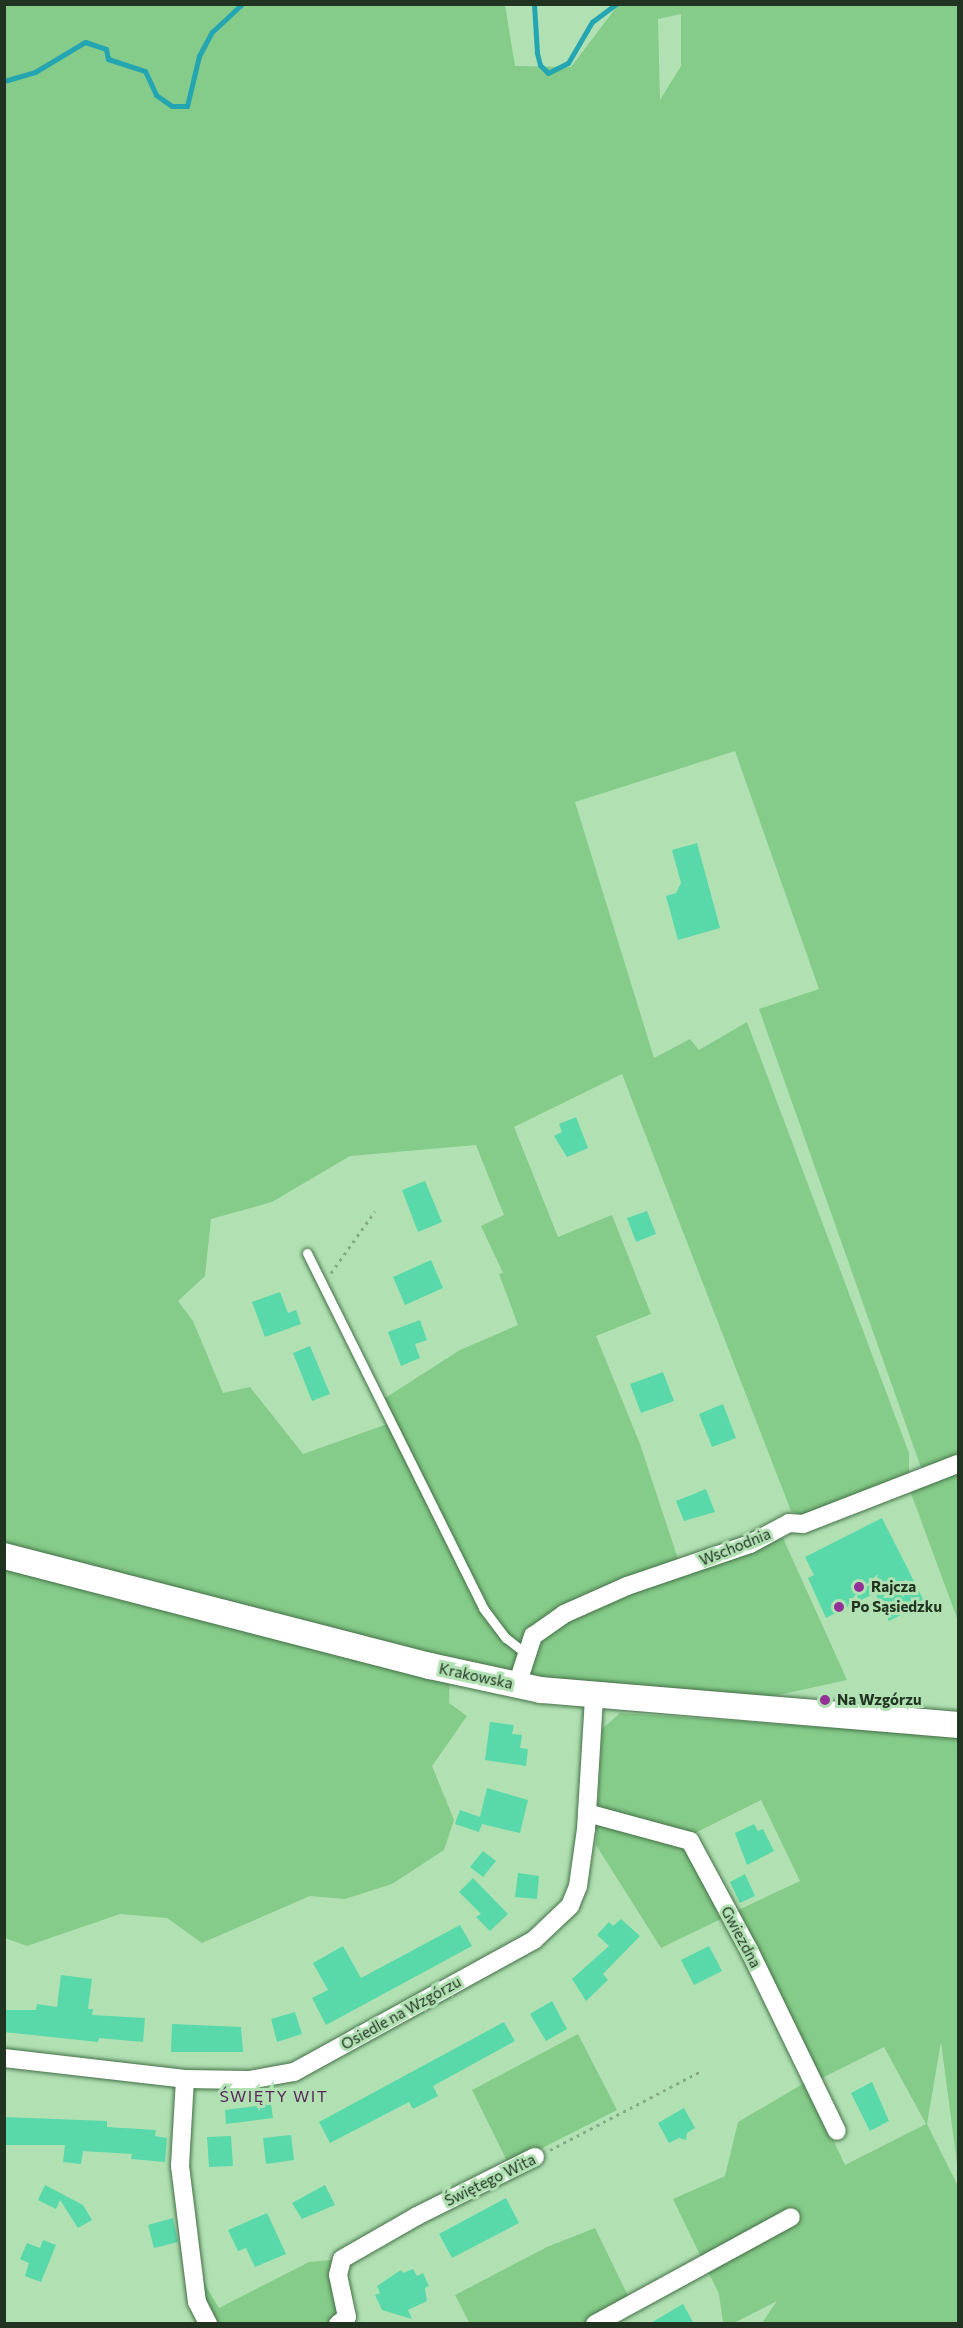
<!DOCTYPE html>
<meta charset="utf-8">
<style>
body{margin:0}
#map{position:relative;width:963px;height:2328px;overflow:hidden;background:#b1e1b3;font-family:Commissioner,sans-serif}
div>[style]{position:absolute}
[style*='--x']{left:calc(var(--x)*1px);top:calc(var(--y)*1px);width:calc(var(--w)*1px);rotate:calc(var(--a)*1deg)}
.green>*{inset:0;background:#85cb89}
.stream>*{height:5px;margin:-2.5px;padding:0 2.5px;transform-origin:2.5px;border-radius:2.5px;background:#24a5b2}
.building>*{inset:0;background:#59d8a9}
.path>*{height:3px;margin-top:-1.5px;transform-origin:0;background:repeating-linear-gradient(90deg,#84ab85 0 3px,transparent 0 7.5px)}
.roads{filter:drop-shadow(0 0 2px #446f47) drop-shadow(0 0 2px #446f47)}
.service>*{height:9px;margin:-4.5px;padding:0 4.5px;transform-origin:4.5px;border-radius:4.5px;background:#fff}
.minor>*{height:18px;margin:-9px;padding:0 9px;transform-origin:9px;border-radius:9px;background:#fff}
.secondary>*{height:26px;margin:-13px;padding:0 13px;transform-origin:13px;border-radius:13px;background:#fff}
.dots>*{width:16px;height:16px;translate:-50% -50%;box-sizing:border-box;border:3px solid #b1e1b3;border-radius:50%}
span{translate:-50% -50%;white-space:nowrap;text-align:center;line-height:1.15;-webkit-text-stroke:6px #b1e1b3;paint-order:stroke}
.street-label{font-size:15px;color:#213422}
.poi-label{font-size:15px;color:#213422;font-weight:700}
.left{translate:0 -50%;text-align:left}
.neighbourhood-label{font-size:16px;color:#572859;letter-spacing:1.5px}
.frame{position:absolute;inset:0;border:6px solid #213422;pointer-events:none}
</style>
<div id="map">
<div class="green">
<i style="clip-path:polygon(evenodd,4px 5px,505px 5px,515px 66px,571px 67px,618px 5px,958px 5px,958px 1621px,908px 1485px,924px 1476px,759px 1009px,819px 989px,735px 751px,575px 802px,654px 1058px,690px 1039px,699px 1050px,747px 1022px,909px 1453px,909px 1474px,805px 1515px,791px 1511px,622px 1074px,514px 1127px,558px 1237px,612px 1215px,651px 1314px,596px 1336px,640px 1444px,681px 1568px,683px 1571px,783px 1538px,847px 1680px,769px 1697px,450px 1670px,449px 1703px,467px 1716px,432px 1766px,454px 1820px,444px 1850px,392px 1884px,345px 1899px,310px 1896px,202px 1943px,167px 1918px,120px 1914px,27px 1946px,5px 1938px,4px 5px,681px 14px,681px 66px,660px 100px,658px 19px,681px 14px,4px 5px,476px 1145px,504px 1215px,481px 1226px,503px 1273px,499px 1274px,518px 1325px,460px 1350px,382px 1400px,393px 1422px,303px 1454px,250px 1387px,223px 1393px,193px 1321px,178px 1301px,205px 1276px,211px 1219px,272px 1202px,350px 1156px,476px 1145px)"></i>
<i style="clip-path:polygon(620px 1713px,958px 1736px,958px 2171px,941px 2042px,927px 2124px,958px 2186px,958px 2323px,762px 2323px,777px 2301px,734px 2323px,723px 2323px,719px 2294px,673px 2199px,725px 2176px,738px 2122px,806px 2082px,845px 2165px,926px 2124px,884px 2047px,818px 2080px,734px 1912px,800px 1881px,761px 1800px,695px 1833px,617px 1815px,598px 1805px,602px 1729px)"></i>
<i style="clip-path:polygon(597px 1821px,683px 1843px,725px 1917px,661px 1948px,596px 1845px)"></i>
<i style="clip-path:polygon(578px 2034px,617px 2110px,509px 2165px,472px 2090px)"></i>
<i style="clip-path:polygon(595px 2228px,629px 2298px,586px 2323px,470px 2324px,455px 2295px,547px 2247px)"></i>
<i style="clip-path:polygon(342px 2259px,347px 2317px,357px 2323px,208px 2323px,192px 2263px,219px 2308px,309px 2262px)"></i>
</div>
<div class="stream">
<i style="--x:534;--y:4;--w:49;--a:86.5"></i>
<i style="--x:537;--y:53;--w:12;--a:76"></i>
<i style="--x:540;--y:65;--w:11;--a:45"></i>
<i style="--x:548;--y:73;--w:22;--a:-27"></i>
<i style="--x:568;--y:63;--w:48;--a:-59.7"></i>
<i style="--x:592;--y:22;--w:30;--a:-37"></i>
<i style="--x:4;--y:81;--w:32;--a:-16"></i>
<i style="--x:35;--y:72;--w:58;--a:-31"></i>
<i style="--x:85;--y:42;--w:22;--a:18"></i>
<i style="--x:106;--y:49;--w:10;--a:79"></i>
<i style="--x:108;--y:59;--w:39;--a:18"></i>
<i style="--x:145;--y:71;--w:26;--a:65"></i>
<i style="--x:156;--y:95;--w:19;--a:35"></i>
<i style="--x:172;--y:106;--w:15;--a:0"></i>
<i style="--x:187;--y:106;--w:51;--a:-76.5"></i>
<i style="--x:199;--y:56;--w:27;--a:-62"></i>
<i style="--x:212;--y:32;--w:41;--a:-43"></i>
</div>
<div class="building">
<i style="clip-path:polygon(697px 843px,720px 928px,678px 940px,666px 896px,676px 893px,681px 883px,672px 850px)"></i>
<i style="clip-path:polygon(576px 1117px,588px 1148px,567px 1157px,554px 1136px,562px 1132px,559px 1124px)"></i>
<i style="clip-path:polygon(425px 1181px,442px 1222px,418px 1232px,402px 1190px)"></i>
<i style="clip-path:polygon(647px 1211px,656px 1234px,636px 1242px,627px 1218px)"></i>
<i style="clip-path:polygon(431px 1260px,443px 1288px,405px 1305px,393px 1277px)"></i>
<i style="clip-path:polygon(280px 1292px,288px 1313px,296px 1310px,301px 1324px,265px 1337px,252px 1302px)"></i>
<i style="clip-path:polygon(420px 1320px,427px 1340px,415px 1344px,420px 1358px,401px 1366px,388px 1332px)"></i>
<i style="clip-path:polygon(310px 1346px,330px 1394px,312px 1401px,293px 1353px)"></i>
<i style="clip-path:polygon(663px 1372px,674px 1401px,641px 1413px,630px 1384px)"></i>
<i style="clip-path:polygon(723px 1404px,736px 1438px,712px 1447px,699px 1414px)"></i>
<i style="clip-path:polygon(706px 1489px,715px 1512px,684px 1521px,676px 1501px)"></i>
<i style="clip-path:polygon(882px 1518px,925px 1603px,889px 1621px,875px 1593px,826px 1618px,808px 1578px,814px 1575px,805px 1557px)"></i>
<i style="clip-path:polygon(490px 1722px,514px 1725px,512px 1734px,522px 1735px,520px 1748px,528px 1749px,526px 1766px,485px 1760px)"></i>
<i style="clip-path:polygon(487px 1788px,528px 1800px,520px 1833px,482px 1824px,479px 1832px,455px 1824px,460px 1810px,480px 1817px)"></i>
<i style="clip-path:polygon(754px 1824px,758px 1831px,763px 1829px,774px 1851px,747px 1865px,735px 1833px)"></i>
<i style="clip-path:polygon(483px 1851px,496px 1861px,483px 1877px,470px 1867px)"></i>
<i style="clip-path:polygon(518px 1873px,539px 1876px,537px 1899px,515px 1897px)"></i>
<i style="clip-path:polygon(745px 1874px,755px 1896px,740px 1903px,730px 1882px)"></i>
<i style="clip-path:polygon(473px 1878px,508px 1914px,490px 1931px,476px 1917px,481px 1914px,459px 1892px)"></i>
<i style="clip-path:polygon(621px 1919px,640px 1936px,603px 1974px,608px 1980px,586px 2001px,572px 1979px,609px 1946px,597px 1935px,609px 1922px,613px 1926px)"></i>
<i style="clip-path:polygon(460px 1925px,472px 1946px,326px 2025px,312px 1998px,328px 1990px,313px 1963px,343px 1946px,361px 1978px)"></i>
<i style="clip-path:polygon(709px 1946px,722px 1971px,694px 1985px,681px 1960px)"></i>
<i style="clip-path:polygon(61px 1975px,92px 1979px,88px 2009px,93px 2009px,92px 2015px,145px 2018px,143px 2042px,99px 2038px,98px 2042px,4px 2032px,4px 2010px,36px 2010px,37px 2004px,57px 2007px)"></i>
<i style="clip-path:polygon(552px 2001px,567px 2029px,546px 2041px,530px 2014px)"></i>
<i style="clip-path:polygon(295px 2012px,302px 2034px,277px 2042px,271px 2019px)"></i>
<i style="clip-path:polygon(504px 2022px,515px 2041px,433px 2086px,438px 2096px,413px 2109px,409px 2102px,330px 2143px,319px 2122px)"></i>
<i style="clip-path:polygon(172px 2024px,241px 2027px,243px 2052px,171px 2052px)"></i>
<i style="clip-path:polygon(872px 2082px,889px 2121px,870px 2131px,851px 2093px)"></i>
<i style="clip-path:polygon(271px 2104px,273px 2118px,226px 2124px,225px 2110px)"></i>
<i style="clip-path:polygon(684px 2108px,695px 2128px,687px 2133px,686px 2140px,679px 2138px,669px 2143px,658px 2123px)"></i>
<i style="clip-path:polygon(4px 2117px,107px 2121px,107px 2127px,156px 2130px,155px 2136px,167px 2138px,165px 2162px,131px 2159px,132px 2154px,83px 2151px,81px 2164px,63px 2162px,65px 2145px,4px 2145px)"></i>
<i style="clip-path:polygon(291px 2135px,294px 2160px,266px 2164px,263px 2138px)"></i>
<i style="clip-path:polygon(231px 2136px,233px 2166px,209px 2167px,207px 2137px)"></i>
<i style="clip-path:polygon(45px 2185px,83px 2205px,92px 2220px,78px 2228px,60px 2200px,56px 2209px,38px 2200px)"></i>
<i style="clip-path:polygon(325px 2185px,335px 2205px,302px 2219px,292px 2203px)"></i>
<i style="clip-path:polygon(506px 2198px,519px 2223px,452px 2258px,439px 2234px)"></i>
<i style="clip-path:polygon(267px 2213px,286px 2254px,255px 2267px,246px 2248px,238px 2251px,228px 2230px)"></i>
<i style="clip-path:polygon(173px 2218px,178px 2242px,154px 2248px,148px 2225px)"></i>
<i style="clip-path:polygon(43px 2240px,56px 2245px,41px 2282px,25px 2276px,29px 2263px,20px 2259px,27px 2243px,40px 2248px)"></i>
<i style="clip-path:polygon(413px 2269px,417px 2276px,423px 2273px,429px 2286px,425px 2288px,427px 2301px,408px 2310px,412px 2319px,382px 2310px,375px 2295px,380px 2293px,377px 2286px,401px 2270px,403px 2273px)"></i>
<i style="clip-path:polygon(683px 2304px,694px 2324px,649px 2324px)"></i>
</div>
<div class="path">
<i style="--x:331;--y:1273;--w:76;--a:-54.6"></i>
<i style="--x:550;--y:2150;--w:170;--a:-27.6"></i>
</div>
<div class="roads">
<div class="service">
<i style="--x:307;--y:1253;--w:396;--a:63.6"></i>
<i style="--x:483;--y:1608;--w:38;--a:53"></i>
<i style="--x:506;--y:1638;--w:24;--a:38"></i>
</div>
<div class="minor">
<i style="--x:517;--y:1685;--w:52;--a:-71.9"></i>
<i style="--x:533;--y:1636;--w:38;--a:-35"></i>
<i style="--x:564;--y:1614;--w:69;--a:-24"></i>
<i style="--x:627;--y:1586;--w:130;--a:-18.9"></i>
<i style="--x:750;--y:1544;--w:44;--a:-28.3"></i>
<i style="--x:789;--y:1523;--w:14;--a:4"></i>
<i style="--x:803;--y:1524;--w:166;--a:-21.2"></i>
<i style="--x:587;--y:1813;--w:107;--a:15.2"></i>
<i style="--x:690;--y:1841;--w:124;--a:61.6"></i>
<i style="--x:749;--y:1950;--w:201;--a:64.1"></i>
<i style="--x:4;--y:2058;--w:182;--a:6.6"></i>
<i style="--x:185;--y:2079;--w:64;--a:0.9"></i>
<i style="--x:249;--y:2080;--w:46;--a:-10.1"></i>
<i style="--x:294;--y:2072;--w:274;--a:-28.8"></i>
<i style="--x:534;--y:1940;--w:50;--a:-43.4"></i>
<i style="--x:570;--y:1906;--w:22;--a:-68"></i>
<i style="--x:578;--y:1886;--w:58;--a:-82"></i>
<i style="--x:586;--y:1829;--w:132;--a:-86.5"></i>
<i style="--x:185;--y:2079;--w:87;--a:93.3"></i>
<i style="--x:180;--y:2166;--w:137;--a:82.9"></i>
<i style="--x:197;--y:2302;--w:25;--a:63"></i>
<i style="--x:338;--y:2324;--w:11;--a:-38"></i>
<i style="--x:347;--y:2317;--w:43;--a:-102.1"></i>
<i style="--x:338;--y:2275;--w:16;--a:-76"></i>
<i style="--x:342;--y:2259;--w:86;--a:-29.8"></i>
<i style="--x:417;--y:2216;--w:132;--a:-26.6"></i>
<i style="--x:595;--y:2324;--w:223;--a:-28.6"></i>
</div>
<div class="secondary">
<i style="--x:4;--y:1556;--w:440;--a:14.5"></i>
<i style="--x:430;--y:1666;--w:114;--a:12.2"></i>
<i style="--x:541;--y:1690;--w:418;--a:4.8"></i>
</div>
</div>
<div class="dots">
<i style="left:859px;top:1587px;background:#933198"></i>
<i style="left:839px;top:1607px;background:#933198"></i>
<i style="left:825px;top:1700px;background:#933198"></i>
</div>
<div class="street-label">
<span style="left:735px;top:1547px;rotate:-22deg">Wschodnia</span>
<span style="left:476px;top:1676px;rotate:12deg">Krakowska</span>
<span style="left:741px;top:1937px;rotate:62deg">Gwiezdna</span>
<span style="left:401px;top:2013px;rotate:-29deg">Osiedle na Wzgórzu</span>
<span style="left:490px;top:2180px;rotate:-26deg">Świętego Wita</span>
</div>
<div class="poi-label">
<span class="left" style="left:871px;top:1587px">Rajcza</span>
<span class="left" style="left:851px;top:1607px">Po Sąsiedzku</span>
<span class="left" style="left:837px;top:1700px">Na Wzgórzu</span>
</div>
<div class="neighbourhood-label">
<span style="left:274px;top:2096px">ŚWIĘTY WIT</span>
</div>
<div class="frame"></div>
</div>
